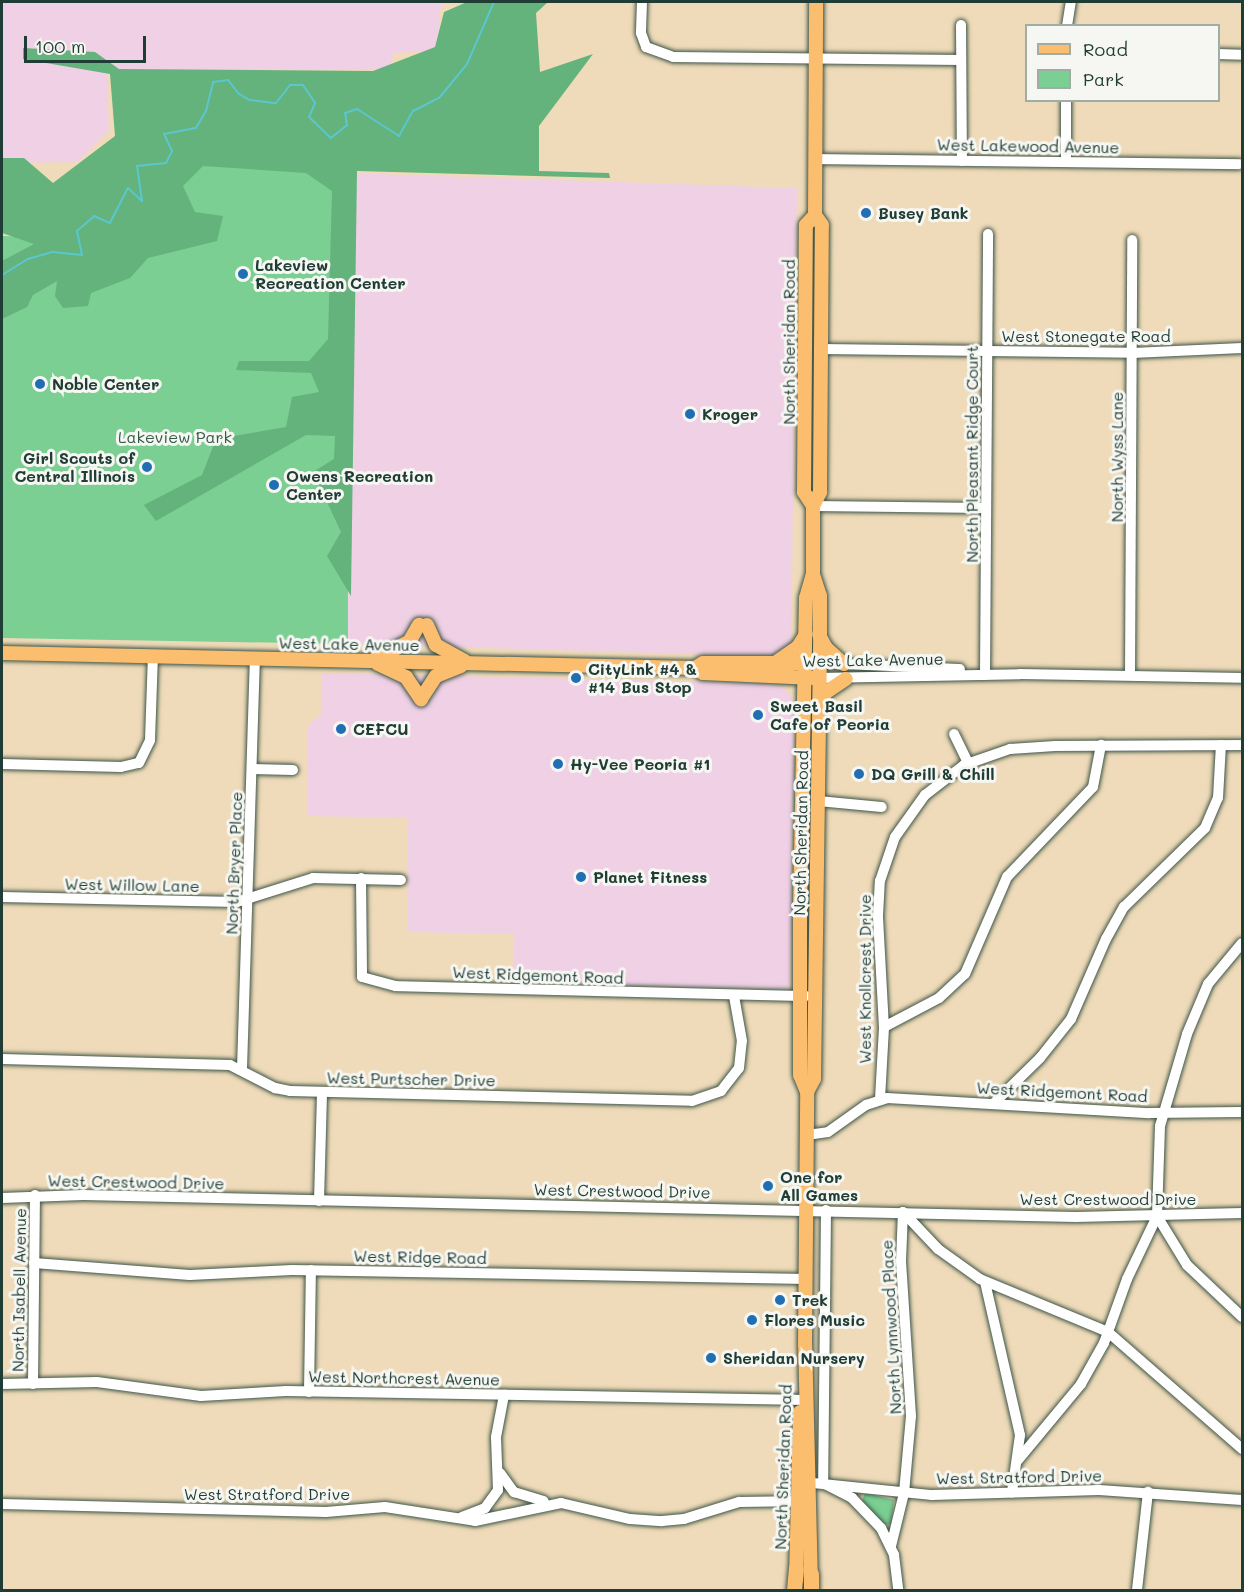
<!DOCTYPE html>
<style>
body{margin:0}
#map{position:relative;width:1244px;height:1592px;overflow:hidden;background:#efdbb9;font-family:Mali,sans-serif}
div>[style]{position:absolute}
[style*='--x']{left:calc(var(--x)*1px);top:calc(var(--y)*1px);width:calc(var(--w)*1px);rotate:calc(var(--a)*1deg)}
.built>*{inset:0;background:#f0d0e5}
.green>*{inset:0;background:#7bcf92}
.forest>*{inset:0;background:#64b27c}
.stream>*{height:2px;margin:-1px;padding:0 1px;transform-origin:1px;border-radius:1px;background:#5ac7ce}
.roads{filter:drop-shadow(0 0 2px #3e5548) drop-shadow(0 0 2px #3e5548)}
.minor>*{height:10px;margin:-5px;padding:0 5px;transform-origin:5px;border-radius:5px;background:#fff}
.major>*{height:14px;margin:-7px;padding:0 7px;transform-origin:7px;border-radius:7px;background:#fbbd6e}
.highway>*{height:15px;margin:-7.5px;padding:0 7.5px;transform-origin:7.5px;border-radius:7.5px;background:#fbbd6e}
.dots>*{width:16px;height:16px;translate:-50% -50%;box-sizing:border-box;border:3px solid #f6f6f2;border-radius:50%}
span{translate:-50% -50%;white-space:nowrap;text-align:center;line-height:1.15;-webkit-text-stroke:6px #f6f6f2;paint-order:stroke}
.street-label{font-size:16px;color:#1f3d34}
.poi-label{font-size:16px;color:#1f3d34;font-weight:700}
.left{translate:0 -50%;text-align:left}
.right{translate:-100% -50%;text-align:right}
.park-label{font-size:16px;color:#315a47}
.frame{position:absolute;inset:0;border:3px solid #1f3d34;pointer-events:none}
.legend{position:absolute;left:1025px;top:24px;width:195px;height:78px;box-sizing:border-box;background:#f6f6f2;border:2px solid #a0aca6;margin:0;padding:8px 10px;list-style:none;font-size:18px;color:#1f3d34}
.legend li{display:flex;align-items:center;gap:12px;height:30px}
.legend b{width:30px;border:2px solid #a0aca6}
.scale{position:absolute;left:24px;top:36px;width:122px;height:27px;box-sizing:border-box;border:3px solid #1f3d34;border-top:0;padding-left:8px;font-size:18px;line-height:21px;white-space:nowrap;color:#1f3d34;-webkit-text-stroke:4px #f6f6f2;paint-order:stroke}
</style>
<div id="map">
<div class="built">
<i style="clip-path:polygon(2px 2px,446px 2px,440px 10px,439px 51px,393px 53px,391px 70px,107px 70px,109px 130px,78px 162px,2px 163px)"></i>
<i style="clip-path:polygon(348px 173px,797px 188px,791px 657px,348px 644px)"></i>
<i style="clip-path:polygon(322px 673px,762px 683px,783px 687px,792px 698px,794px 714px,790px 989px,514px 983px,514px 934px,407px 932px,407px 818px,307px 816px,307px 726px,321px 714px)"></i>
</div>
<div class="green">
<i style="clip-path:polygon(347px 81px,348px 644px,2px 638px,2px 236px,47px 237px)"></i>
<i style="clip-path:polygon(865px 1493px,894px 1500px,891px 1524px,883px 1525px,862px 1501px)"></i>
</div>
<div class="forest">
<i style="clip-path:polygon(467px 2px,548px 2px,536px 13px,540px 72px,593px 54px,539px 126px,539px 171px,609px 173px,610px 178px,357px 171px,351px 596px,327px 556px,341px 532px,313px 472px,334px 459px,335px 436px,306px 435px,156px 521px,144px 505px,202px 475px,216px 439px,286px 427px,292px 397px,319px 392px,311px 373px,236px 370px,239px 361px,309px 361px,328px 339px,332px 191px,306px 173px,203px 166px,183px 186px,195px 212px,223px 216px,217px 241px,148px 258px,130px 278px,91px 293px,88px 306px,63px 308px,55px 296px,57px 281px,33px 295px,27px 307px,2px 319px,2px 261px,34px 244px,2px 233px,2px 158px,24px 158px,53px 183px,115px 136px,110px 74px,23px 59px,23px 48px,95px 52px,119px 69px,373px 71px,435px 47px,444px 12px)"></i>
</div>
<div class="stream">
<i style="--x:2;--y:275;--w:31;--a:-32"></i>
<i style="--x:28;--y:259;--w:26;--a:-16"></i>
<i style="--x:53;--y:252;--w:29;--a:6"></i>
<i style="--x:82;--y:255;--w:25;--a:-102"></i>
<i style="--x:77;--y:231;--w:23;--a:-41"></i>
<i style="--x:94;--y:216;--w:17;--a:24"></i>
<i style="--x:110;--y:223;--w:39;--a:-63"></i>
<i style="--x:128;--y:188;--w:19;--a:43"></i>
<i style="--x:142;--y:201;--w:35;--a:-98"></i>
<i style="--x:137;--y:166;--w:29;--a:-6"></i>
<i style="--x:166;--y:163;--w:13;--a:-63"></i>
<i style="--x:172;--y:151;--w:19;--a:-115"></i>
<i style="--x:164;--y:134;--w:33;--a:-11"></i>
<i style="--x:196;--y:128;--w:20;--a:-60"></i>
<i style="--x:206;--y:111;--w:30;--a:-76"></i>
<i style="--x:213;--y:82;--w:15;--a:-8"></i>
<i style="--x:228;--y:80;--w:18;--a:52"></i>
<i style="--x:239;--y:94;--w:13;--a:29"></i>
<i style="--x:250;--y:100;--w:26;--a:7"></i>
<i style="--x:276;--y:103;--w:23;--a:-52"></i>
<i style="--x:290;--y:85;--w:13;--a:0"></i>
<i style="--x:303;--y:85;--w:22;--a:56"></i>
<i style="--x:315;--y:103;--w:15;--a:113"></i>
<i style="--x:309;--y:117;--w:30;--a:44"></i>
<i style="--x:331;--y:138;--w:21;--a:-39"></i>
<i style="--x:347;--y:125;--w:12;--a:-99"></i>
<i style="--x:345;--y:113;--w:13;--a:-18"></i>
<i style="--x:357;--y:109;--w:50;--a:32.7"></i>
<i style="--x:399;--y:136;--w:29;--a:-61"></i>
<i style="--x:413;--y:111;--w:29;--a:-27"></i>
<i style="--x:439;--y:98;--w:44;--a:-50.5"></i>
<i style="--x:467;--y:64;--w:68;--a:-66.5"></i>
</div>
<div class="roads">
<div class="minor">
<i style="--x:642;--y:2;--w:31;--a:92"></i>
<i style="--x:641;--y:33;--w:15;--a:70"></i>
<i style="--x:646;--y:47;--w:29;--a:20"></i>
<i style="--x:673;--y:57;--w:288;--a:0.6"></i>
<i style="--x:961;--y:25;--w:136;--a:89.6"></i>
<i style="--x:1067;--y:26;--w:24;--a:-81"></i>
<i style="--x:1218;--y:54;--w:24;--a:2"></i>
<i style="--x:1066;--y:100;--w:62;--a:90"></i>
<i style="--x:816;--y:159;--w:423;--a:0.7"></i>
<i style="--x:821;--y:349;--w:311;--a:0.7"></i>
<i style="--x:1132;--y:353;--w:110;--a:-2.6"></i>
<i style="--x:813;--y:506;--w:173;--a:0.7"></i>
<i style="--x:820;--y:663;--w:140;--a:2.5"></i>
<i style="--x:985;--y:675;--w:441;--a:-89.6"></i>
<i style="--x:1130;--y:675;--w:435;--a:-89.7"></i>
<i style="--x:819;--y:678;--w:201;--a:-1.1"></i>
<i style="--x:1020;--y:674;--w:222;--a:1"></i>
<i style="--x:954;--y:734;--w:32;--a:64"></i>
<i style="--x:2;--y:764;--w:119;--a:1.4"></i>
<i style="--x:121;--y:767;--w:18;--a:-13"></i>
<i style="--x:139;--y:763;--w:25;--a:-64"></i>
<i style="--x:150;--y:740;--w:84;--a:-88"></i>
<i style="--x:252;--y:769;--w:41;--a:1.4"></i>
<i style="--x:818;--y:801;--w:64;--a:5.4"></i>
<i style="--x:361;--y:878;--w:99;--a:89.4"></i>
<i style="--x:362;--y:977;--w:35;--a:15"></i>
<i style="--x:396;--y:986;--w:410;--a:1.4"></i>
<i style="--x:2;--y:897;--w:235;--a:1.2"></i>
<i style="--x:237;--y:902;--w:80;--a:-17.5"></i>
<i style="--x:313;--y:878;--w:88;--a:1.3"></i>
<i style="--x:884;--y:1027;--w:62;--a:-27.8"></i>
<i style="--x:939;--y:998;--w:35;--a:-43"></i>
<i style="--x:965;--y:974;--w:106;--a:-66.6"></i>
<i style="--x:1007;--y:877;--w:124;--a:-46.3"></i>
<i style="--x:1093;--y:787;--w:43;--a:-79.2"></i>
<i style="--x:2;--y:1059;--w:228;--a:1.5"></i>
<i style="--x:230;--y:1065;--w:51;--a:27.1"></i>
<i style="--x:275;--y:1088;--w:15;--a:11"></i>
<i style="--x:290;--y:1091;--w:402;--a:1.4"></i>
<i style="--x:692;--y:1101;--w:31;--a:-19"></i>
<i style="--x:721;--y:1091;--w:29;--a:-52"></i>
<i style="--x:739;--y:1068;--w:27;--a:-84"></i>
<i style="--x:742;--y:1041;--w:46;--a:-100.1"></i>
<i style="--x:242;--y:1069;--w:411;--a:-88.2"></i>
<i style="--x:880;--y:1099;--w:71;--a:-86.8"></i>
<i style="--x:884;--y:1028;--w:112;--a:-93.1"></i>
<i style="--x:878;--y:916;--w:35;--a:-87"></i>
<i style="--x:880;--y:881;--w:46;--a:-71.2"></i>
<i style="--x:895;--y:837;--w:52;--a:-54.5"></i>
<i style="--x:925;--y:795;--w:49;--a:-37.6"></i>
<i style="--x:964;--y:765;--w:49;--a:-19.2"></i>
<i style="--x:1010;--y:749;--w:45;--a:-3.8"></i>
<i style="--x:1055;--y:746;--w:187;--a:-0.3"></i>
<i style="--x:993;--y:1104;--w:66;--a:-44.4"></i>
<i style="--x:1040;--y:1058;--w:50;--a:-51.5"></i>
<i style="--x:1071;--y:1019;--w:87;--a:-66.4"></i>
<i style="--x:1106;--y:939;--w:37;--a:-61"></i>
<i style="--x:1124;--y:907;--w:113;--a:-44.3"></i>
<i style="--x:1205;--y:828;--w:33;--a:-67"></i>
<i style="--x:1218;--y:798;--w:53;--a:-86.8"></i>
<i style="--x:807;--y:1135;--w:21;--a:-8"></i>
<i style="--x:828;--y:1132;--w:47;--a:-35.4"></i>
<i style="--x:866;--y:1105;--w:22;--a:-18"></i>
<i style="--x:887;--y:1098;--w:263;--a:3.3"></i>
<i style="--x:1150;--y:1113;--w:92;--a:-0.6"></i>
<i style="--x:2;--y:1198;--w:81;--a:-2.1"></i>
<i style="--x:83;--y:1195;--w:993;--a:1.27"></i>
<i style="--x:1076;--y:1217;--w:166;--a:-1.4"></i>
<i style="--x:319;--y:1201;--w:109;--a:-88.4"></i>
<i style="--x:826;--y:1210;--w:273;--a:90.6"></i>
<i style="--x:823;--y:1483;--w:33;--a:27"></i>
<i style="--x:852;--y:1498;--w:42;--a:46"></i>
<i style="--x:881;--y:1528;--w:30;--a:64"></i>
<i style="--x:894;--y:1555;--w:35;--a:83"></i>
<i style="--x:903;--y:1212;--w:51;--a:46.6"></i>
<i style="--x:938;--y:1249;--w:52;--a:35.5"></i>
<i style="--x:980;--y:1279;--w:139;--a:22.5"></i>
<i style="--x:1108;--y:1332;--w:178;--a:41.1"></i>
<i style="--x:1157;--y:1216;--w:57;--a:58.5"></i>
<i style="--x:1187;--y:1265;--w:76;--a:43.4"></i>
<i style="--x:34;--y:1263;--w:156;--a:4.4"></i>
<i style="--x:190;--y:1275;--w:102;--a:-2.8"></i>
<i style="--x:292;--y:1270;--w:515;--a:1"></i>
<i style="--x:985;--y:1282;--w:157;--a:77.1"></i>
<i style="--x:1020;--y:1435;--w:58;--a:98"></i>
<i style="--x:2;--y:1384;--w:95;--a:-1.2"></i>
<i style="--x:97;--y:1382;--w:105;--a:7.7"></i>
<i style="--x:201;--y:1396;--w:85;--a:-3.4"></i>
<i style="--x:286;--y:1391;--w:521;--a:0.99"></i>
<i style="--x:33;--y:1384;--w:189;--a:-89.4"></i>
<i style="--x:309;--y:1392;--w:122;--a:-89.1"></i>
<i style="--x:1018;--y:1460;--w:99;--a:-50.3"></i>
<i style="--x:1081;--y:1384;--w:47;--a:-60.7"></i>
<i style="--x:1104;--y:1343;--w:68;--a:-70.2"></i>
<i style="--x:1127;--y:1279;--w:70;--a:-64.5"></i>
<i style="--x:1157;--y:1216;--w:90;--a:-88.1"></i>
<i style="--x:1160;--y:1126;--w:96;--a:-73.6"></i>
<i style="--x:1187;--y:1034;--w:54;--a:-67.2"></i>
<i style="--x:1208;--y:984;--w:53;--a:-50.3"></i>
<i style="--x:500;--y:1473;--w:24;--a:54"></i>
<i style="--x:514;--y:1492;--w:31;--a:17"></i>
<i style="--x:803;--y:1482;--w:130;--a:5.8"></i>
<i style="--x:932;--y:1495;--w:167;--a:-1.7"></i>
<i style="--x:1099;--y:1490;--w:143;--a:4"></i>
<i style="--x:2;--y:1504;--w:324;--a:1.4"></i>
<i style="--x:326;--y:1512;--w:59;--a:-4.8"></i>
<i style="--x:385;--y:1507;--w:91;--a:8.8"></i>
<i style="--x:475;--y:1521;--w:88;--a:-11.8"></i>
<i style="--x:561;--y:1503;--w:71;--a:13.1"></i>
<i style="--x:630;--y:1519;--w:32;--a:4"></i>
<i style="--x:662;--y:1521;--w:22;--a:-5"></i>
<i style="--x:684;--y:1519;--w:58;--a:-17.2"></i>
<i style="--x:739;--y:1502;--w:66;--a:-0.9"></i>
<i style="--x:462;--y:1517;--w:25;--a:-21"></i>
<i style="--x:485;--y:1508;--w:22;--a:-54"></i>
<i style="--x:498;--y:1490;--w:53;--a:-92.2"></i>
<i style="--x:496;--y:1437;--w:43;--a:-79.2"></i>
<i style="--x:891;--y:1546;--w:55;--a:-76.2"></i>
<i style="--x:904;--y:1493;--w:77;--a:-84.8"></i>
<i style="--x:911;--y:1416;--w:155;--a:-93.7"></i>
<i style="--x:901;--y:1261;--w:49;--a:-87.7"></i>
<i style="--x:1137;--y:1590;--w:99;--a:-83.6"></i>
</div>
<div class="major">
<i style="--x:813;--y:506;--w:17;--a:-123"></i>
<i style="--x:804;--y:492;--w:267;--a:-89.6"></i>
<i style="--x:806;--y:225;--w:13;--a:-48"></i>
<i style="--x:427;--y:625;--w:22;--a:66"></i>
<i style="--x:436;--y:645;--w:33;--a:29"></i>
<i style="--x:820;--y:637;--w:13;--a:61"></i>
<i style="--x:826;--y:648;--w:24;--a:42"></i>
<i style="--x:2;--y:653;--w:693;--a:1.24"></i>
<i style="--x:695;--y:668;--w:9;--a:-32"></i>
<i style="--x:703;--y:663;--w:117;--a:0"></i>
<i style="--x:375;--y:659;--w:38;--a:-27"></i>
<i style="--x:409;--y:642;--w:20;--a:-60"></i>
<i style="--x:775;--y:663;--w:28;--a:-35"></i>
<i style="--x:798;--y:647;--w:15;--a:-58"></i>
<i style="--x:378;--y:664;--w:31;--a:25"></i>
<i style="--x:406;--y:677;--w:27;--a:56"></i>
<i style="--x:695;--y:668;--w:9;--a:32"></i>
<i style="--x:703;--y:673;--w:111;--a:2.6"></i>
<i style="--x:421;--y:699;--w:27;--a:-57"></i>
<i style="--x:436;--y:676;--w:27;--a:-22"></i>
<i style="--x:820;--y:705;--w:13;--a:-67"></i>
<i style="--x:825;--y:693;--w:25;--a:-34"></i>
<i style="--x:807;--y:1092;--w:15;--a:-62"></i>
<i style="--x:814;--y:1079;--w:443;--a:-89.2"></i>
<i style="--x:820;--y:636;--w:40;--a:-90"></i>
<i style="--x:820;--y:596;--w:23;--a:-108"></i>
<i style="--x:796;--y:1579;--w:167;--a:-88.6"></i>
<i style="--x:811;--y:1585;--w:240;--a:-91.4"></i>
<i style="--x:805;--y:1345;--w:253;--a:-89.5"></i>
<i style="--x:807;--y:1092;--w:18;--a:-112"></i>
<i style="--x:800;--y:1075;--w:167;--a:-90"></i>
<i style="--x:800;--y:908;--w:310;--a:-88.9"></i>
<i style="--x:806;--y:598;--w:25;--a:-74"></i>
<i style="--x:813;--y:574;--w:68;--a:-90"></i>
<i style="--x:813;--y:506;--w:16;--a:-63"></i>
<i style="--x:820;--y:492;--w:267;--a:-89.6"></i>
<i style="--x:822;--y:225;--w:12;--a:-125"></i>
<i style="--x:815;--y:215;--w:213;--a:-89.7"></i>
</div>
<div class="highway">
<i style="--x:811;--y:1574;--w:16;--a:90"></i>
<i style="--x:794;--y:1590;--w:22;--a:-85"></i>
</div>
</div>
<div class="dots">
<i style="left:866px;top:213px;background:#1f6fb2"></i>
<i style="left:243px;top:274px;background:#1f6fb2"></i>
<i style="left:40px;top:384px;background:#1f6fb2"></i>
<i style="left:690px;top:414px;background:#1f6fb2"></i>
<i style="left:147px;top:467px;background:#1f6fb2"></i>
<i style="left:274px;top:485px;background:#1f6fb2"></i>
<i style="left:576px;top:678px;background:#1f6fb2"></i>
<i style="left:758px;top:715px;background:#1f6fb2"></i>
<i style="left:341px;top:729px;background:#1f6fb2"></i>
<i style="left:558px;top:764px;background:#1f6fb2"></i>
<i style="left:859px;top:774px;background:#1f6fb2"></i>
<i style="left:581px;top:877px;background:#1f6fb2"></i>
<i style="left:768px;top:1186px;background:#1f6fb2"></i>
<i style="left:780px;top:1300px;background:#1f6fb2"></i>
<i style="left:752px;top:1320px;background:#1f6fb2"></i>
<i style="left:711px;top:1358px;background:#1f6fb2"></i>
</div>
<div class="street-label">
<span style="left:1028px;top:146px;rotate:1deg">West Lakewood Avenue</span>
<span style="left:1086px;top:336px">West Stonegate Road</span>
<span style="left:789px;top:342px;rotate:-90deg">North Sheridan Road</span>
<span style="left:972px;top:454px;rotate:-90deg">North Pleasant Ridge Court</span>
<span style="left:1117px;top:457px;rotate:-90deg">North Wyss Lane</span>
<span style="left:349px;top:644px;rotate:1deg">West Lake Avenue</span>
<span style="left:873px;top:660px;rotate:-1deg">West Lake Avenue</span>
<span style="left:801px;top:833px;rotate:-89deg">North Sheridan Road</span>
<span style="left:234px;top:863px;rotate:-88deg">North Bryer Place</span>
<span style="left:132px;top:885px;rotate:1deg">West Willow Lane</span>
<span style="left:538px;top:975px;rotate:2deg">West Ridgemont Road</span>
<span style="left:865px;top:979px;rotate:-90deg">West Knollcrest Drive</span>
<span style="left:411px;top:1079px;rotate:1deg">West Purtscher Drive</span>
<span style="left:1062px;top:1092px;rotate:3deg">West Ridgemont Road</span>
<span style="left:136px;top:1182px;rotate:1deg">West Crestwood Drive</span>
<span style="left:622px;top:1191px;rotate:1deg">West Crestwood Drive</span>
<span style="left:1108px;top:1199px">West Crestwood Drive</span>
<span style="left:420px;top:1257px;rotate:1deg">West Ridge Road</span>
<span style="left:19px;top:1290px;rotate:-89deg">North Isabell Avenue</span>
<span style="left:891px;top:1327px;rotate:-93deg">North Lynnwood Place</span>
<span style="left:404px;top:1378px;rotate:1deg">West Northcrest Avenue</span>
<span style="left:783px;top:1467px;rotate:-88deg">North Sheridan Road</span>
<span style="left:1019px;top:1477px;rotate:-1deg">West Stratford Drive</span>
<span style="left:267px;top:1494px">West Stratford Drive</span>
</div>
<div class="poi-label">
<span class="left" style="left:878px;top:213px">Busey Bank</span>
<span class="left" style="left:255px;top:274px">Lakeview<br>Recreation Center</span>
<span class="left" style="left:52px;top:384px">Noble Center</span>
<span class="left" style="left:702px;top:414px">Kroger</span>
<span class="right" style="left:135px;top:467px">Girl Scouts of<br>Central Illinois</span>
<span class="left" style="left:286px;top:485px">Owens Recreation<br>Center</span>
<span class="left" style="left:588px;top:678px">CityLink #4 &amp;<br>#14 Bus Stop</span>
<span class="left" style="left:770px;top:715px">Sweet Basil<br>Cafe of Peoria</span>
<span class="left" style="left:353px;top:729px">CEFCU</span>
<span class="left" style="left:570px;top:764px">Hy-Vee Peoria #1</span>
<span class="left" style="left:871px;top:774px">DQ Grill &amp; Chill</span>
<span class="left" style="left:593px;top:877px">Planet Fitness</span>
<span class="left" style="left:780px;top:1186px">One for<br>All Games</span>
<span class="left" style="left:792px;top:1300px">Trek</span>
<span class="left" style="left:764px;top:1320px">Flores Music</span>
<span class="left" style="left:723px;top:1358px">Sheridan Nursery</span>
</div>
<div class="park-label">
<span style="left:175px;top:437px">Lakeview Park</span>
</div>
<div class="frame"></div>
<ul class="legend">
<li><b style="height:8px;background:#fbbd6e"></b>Road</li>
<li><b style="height:16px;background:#7bcf92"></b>Park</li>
</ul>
<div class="scale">100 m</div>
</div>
